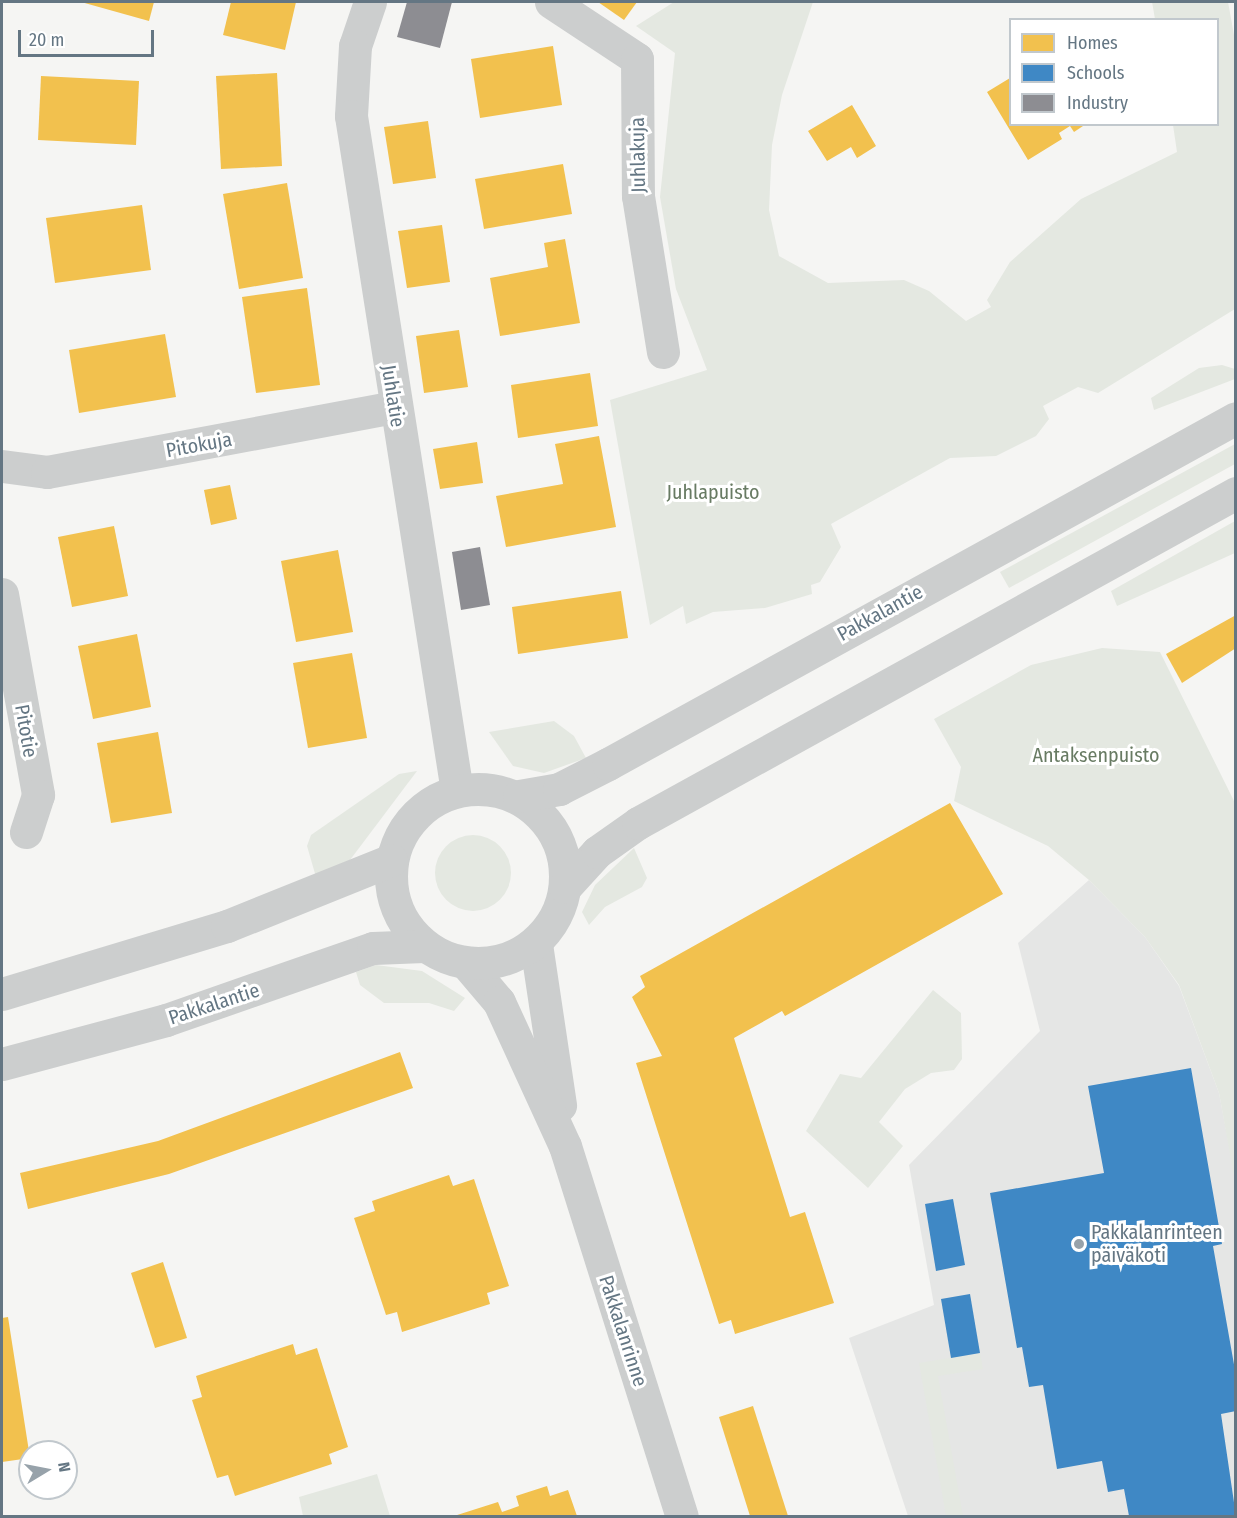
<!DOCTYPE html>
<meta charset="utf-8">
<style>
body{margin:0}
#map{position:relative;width:1237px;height:1518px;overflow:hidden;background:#f5f5f3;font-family:"Fira Sans Condensed",sans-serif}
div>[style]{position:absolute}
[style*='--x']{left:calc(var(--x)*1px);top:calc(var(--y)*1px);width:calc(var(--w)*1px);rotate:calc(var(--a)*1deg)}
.built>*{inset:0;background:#e5e6e5}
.green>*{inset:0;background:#e4e8e1}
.round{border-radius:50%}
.homes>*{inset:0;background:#f2c14e}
.schools>*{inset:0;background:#3f88c5}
.industry>*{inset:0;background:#8d8d92}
.minor>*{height:33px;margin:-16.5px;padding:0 16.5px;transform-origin:16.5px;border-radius:16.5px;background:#cccece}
.tertiary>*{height:33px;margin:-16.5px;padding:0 16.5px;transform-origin:16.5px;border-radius:16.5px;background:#cccece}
.tertiary>.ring{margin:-16.5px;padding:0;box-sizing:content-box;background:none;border:33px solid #cccece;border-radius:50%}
.dots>*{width:16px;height:16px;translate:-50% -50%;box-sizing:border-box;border:3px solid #fff;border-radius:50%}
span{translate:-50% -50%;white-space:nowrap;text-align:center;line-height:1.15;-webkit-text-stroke:6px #fff;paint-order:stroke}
.street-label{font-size:20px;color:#647683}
.park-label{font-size:20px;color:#687b63}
.poi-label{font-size:20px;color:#647683}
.left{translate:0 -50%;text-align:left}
.frame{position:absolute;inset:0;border:3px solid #647683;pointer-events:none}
.legend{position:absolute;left:1009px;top:18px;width:210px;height:108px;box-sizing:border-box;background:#fff;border:2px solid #c1c8cd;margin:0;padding:8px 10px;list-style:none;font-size:18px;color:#647683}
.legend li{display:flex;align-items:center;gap:12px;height:30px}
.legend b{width:30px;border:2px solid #c1c8cd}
.north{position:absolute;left:18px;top:1440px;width:60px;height:60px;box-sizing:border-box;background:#fff;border:2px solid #c1c8cd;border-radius:50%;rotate:80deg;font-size:16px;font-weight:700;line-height:24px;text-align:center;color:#647683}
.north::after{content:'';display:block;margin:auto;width:21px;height:27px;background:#97a2aa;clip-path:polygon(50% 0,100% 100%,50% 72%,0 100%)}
.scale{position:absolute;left:18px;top:30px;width:136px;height:27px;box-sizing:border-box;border:3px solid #647683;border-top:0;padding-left:8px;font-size:18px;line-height:21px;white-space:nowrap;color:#647683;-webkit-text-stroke:4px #fff;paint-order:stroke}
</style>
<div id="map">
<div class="built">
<i style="clip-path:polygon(1089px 880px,1145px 937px,1179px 986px,1219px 1093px,1236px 1182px,1235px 1516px,908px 1516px,849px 1338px,934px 1305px,909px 1165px,1040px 1031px,1018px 943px)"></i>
</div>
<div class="green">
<i style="clip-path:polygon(674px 2px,813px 2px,782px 95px,772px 145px,769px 210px,779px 256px,828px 283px,904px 280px,929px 291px,966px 321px,991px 307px,987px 300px,1010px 262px,1081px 199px,1177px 152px,1173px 125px,1218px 124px,1218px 20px,1155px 19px,1152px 2px,1228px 2px,1236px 46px,1235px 309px,1098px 393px,1078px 387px,1043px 406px,1049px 419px,1036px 436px,996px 456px,950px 458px,831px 524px,841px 547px,820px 582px,811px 585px,812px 594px,765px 608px,713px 612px,686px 624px,683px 606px,650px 625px,610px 400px,707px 370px,676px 289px,660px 197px,675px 53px,636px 26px)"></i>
<i style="clip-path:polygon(1222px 365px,1235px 369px,1235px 379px,1154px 410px,1151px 398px,1199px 368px)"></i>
<i style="clip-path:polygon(1235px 444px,1235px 464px,1009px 588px,1000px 572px)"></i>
<i style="clip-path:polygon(1235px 521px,1235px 553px,1117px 606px,1111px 591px)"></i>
<i style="clip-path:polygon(1102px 648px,1160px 652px,1235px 803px,1235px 1182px,1219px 1093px,1179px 985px,1145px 937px,1089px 880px,1048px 846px,954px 801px,961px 767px,934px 719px,1031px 665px)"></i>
<i style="clip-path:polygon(554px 721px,574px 736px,586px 758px,544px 773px,513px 766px,489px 732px)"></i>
<i style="clip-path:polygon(417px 771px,350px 860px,316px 877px,307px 846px,311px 835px,399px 774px)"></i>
<i class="round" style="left:435px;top:835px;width:76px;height:76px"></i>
<i style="clip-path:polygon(634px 848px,647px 878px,642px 887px,605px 907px,589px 925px,582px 912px,595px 885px)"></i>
<i style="clip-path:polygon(376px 965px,422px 971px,465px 998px,454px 1011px,429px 1003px,384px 1003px,360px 985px,356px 972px)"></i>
<i style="clip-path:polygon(933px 990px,961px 1013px,962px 1059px,954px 1070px,931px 1073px,905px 1089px,879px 1122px,903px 1146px,868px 1188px,806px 1131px,840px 1074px,861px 1078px)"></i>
<i style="clip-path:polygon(980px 1353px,983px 1369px,938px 1376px,963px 1516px,946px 1516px,919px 1363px)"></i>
<i style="clip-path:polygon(377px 1474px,390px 1516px,303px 1516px,299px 1497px)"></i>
</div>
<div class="homes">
<i style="clip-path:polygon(81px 2px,154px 2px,149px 21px)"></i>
<i style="clip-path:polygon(231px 2px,296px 2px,285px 50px,223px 35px)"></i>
<i style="clip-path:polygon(598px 2px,637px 2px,624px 20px)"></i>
<i style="clip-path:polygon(553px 46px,562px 105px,480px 118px,471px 59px)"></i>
<i style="clip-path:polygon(277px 73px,282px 166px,221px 169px,216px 76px)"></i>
<i style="clip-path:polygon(41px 76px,139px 81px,136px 145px,38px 140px)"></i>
<i style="clip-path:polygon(1010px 78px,1010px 124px,1086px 124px,1074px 132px,1070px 126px,1059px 133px,1062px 139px,1028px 160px,987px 92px)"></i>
<i style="clip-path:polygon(852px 105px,876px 146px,857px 158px,851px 147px,827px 161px,808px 131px)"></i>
<i style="clip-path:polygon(428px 121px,436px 178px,393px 184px,384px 127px)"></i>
<i style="clip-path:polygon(563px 164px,572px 214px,484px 229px,475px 179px)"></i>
<i style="clip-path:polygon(287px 183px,303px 278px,239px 289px,223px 194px)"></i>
<i style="clip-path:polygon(142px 205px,151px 270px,55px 283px,46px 218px)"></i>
<i style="clip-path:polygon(442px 225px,450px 282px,407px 288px,398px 231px)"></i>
<i style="clip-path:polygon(565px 239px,580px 323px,500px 336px,490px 278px,548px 267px,544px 243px)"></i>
<i style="clip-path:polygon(307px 288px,320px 385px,256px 393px,242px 297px)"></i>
<i style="clip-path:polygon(459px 330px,468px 387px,424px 393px,416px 336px)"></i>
<i style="clip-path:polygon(165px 334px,176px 397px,79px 413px,69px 350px)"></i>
<i style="clip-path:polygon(590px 373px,598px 426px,518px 438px,511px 385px)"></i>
<i style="clip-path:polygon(599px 436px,616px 527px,506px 547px,496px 496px,563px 484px,555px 444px)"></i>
<i style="clip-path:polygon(477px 442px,483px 483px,440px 489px,433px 449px)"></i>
<i style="clip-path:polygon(230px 485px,237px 519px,211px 525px,204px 490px)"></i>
<i style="clip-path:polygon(114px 526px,128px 596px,72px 607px,58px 537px)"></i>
<i style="clip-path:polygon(338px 550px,353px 632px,296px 642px,281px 561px)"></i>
<i style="clip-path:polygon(621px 591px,628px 638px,518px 654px,512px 607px)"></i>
<i style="clip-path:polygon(1236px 615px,1236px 648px,1182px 683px,1166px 654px)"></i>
<i style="clip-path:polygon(137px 634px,151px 707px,93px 719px,78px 646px)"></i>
<i style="clip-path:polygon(352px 653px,367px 738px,308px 748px,293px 663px)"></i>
<i style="clip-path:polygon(158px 732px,172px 813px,111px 823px,97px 743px)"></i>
<i style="clip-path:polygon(950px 803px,1003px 894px,785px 1016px,782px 1011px,734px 1038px,790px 1217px,805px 1212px,834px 1303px,735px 1334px,731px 1320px,719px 1324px,636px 1063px,662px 1056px,632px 997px,645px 987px,640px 976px)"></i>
<i style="clip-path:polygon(400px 1052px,413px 1088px,169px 1174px,28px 1209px,20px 1173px,158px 1141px)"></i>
<i style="clip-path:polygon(449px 1175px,453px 1186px,474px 1179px,509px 1286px,487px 1293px,490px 1304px,402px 1332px,397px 1312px,386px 1315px,354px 1218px,375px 1211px,372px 1201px)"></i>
<i style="clip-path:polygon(163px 1262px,187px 1338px,155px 1348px,131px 1273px)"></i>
<i style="clip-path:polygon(8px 1317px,30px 1458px,2px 1462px,2px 1318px)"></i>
<i style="clip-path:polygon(293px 1344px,296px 1355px,317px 1348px,348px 1447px,329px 1454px,332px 1464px,235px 1496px,228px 1475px,217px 1478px,192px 1400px,202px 1397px,196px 1376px)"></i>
<i style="clip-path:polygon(753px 1406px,788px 1516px,750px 1516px,719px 1417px)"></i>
<i style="clip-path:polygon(547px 1486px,550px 1496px,568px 1490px,577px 1516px,454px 1516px,498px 1502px,502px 1512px,519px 1506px,516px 1496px)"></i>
</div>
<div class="schools">
<i style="clip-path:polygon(1191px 1068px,1222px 1244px,1213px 1246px,1235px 1370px,1236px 1411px,1221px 1414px,1236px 1516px,1129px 1516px,1124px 1489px,1108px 1492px,1102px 1461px,1057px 1469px,1043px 1385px,1029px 1387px,1022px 1347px,1017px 1348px,990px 1193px,1104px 1173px,1088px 1086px)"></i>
<i style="clip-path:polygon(953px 1199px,965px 1265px,936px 1271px,925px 1204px)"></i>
<i style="clip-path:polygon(970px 1294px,980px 1353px,951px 1358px,941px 1299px)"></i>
</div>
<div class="industry">
<i style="clip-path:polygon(407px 2px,452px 2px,440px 48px,397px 37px)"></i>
<i style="clip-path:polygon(480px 547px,490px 605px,461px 610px,452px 552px)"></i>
</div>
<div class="minor">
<i style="--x:370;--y:2;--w:46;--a:108.8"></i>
<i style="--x:355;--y:46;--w:70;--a:93.3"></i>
<i style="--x:351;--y:116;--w:683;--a:81.08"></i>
<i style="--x:551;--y:2;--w:103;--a:33.5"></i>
<i style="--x:637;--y:59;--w:137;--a:89.6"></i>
<i style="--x:638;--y:196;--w:158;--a:80.9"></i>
<i style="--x:2;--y:466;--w:45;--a:7.6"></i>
<i style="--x:47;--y:472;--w:354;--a:-10.6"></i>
<i style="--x:2;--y:594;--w:204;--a:79.8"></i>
<i style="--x:38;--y:795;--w:39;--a:108"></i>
<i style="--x:536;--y:944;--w:163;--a:81.5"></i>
<i style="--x:466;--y:963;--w:51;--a:49.8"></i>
<i style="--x:499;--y:1002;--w:158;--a:65.4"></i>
<i style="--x:565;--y:1146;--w:388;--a:72.5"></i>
</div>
<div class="tertiary">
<i class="ring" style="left:391px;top:789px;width:141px;height:141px"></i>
<i style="--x:519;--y:796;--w:41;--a:-9.9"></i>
<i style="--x:559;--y:789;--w:55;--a:-27"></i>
<i style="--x:608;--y:764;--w:717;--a:-28.85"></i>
<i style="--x:565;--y:887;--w:47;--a:-47.6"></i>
<i style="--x:597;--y:852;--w:50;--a:-35.3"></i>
<i style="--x:638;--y:823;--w:683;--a:-28.89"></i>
<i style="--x:2;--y:994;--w:235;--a:-16.8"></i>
<i style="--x:227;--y:926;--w:177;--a:-21.9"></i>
<i style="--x:2;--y:1064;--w:170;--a:-15"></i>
<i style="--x:166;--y:1020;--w:219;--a:-19.2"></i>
<i style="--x:373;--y:948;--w:51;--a:-2.2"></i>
</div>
<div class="dots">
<i style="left:1079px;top:1244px;background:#97a2aa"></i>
</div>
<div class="street-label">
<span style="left:638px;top:155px;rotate:-91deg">Juhlakuja</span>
<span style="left:393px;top:396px;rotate:81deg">Juhlatie</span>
<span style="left:199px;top:445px;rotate:-10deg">Pitokuja</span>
<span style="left:880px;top:613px;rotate:-29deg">Pakkalantie</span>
<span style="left:26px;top:731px;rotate:80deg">Pitotie</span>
<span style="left:214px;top:1004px;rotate:-18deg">Pakkalantie</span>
<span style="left:623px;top:1331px;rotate:72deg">Pakkalanrinne</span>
</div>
<div class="park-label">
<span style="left:713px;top:492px">Juhlapuisto</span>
<span style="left:1096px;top:755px">Antaksenpuisto</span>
</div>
<div class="poi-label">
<span class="left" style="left:1091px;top:1244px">Pakkalanrinteen<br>päiväkoti</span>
</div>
<div class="frame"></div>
<ul class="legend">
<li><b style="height:16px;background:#f2c14e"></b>Homes</li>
<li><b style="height:16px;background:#3f88c5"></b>Schools</li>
<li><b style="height:16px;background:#8d8d92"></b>Industry</li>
</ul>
<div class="north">N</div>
<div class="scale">20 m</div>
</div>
